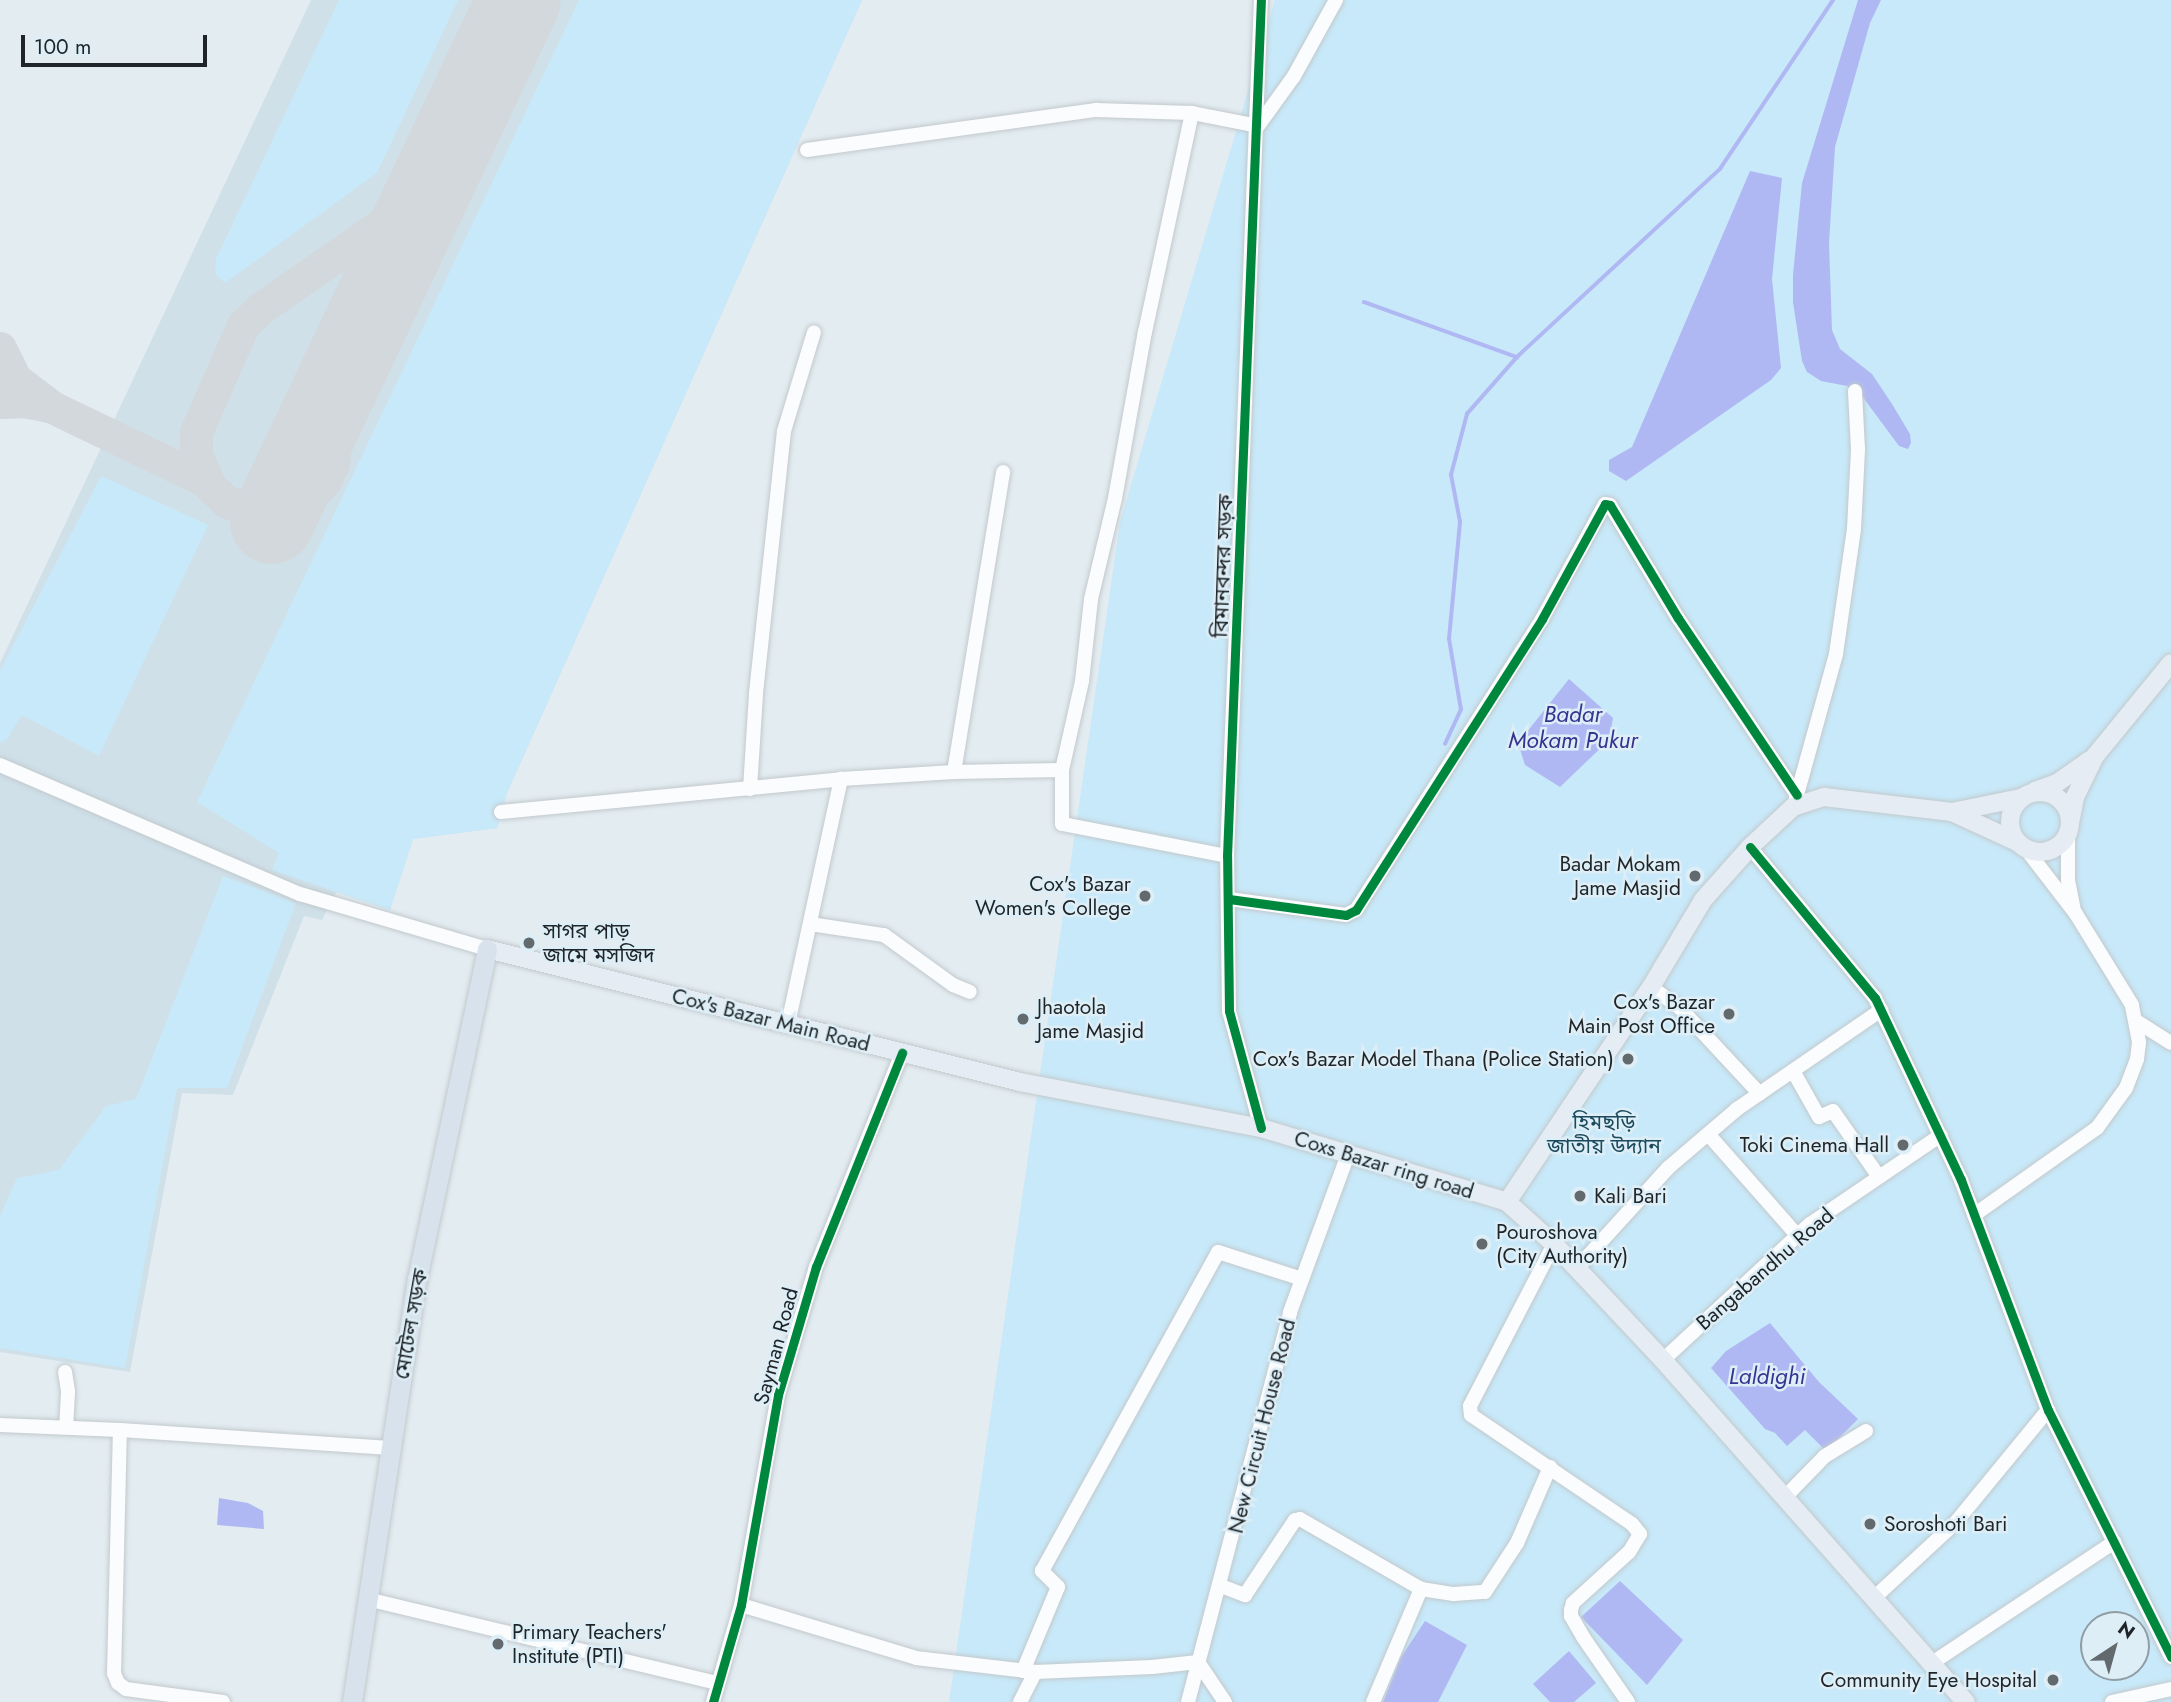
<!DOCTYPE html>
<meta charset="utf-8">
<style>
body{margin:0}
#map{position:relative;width:2171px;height:1702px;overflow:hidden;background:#e3ecf1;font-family:Jost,"Noto Sans Bengali",sans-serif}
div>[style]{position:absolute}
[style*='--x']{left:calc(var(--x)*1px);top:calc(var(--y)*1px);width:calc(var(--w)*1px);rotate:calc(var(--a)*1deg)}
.built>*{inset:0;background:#cfe0e9}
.green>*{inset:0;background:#c8e9f9}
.water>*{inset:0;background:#b0b8f3}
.stream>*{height:3.5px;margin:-1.75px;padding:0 1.75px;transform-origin:1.75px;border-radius:1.75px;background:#b0b8f3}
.taxiway>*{height:33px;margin:-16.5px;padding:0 16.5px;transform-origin:16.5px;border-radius:16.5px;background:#d2d8db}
.runway>*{height:84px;margin:-42px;padding:0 42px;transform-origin:42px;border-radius:42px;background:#d2d8db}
.roads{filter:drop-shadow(0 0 2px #c2c9cd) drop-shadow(0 0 2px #c2c9cd)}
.minor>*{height:14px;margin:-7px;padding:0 7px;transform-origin:7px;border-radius:7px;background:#fbfcfd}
.major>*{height:18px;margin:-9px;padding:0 9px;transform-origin:9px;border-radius:9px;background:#e6ecf3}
.major>.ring{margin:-9px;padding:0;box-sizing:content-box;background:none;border:18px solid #e6ecf3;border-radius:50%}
.highway>*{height:19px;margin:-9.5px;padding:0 9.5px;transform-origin:9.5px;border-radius:9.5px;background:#d8e2ec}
.cycleway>*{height:9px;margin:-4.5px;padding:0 4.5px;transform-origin:4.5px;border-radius:4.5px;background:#00873e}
.dots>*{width:19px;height:19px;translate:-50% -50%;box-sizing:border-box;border:4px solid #ddeef7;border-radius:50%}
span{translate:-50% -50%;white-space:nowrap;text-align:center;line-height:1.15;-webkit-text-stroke:5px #ddeef7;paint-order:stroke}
.street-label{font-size:21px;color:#1e2427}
.poi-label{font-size:21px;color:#1e2427}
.right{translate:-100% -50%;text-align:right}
.left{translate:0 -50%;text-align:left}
.park-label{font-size:21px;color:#1b4a5d}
.water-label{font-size:23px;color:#373390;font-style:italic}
.north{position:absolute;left:2080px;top:1611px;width:70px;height:70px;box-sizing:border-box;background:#ddeef7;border:2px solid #919da4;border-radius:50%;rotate:36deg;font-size:19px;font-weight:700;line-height:28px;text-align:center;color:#1e2427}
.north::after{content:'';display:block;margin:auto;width:24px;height:32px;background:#636a6e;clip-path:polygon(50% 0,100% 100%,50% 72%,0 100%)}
.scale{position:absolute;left:21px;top:35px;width:186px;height:32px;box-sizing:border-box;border:4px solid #1e2427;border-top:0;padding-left:9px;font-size:21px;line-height:24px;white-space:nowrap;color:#1e2427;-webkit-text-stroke:5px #ddeef7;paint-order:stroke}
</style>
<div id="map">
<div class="built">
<i style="clip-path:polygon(311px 0,862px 0,507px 793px,497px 828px,413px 839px,390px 910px,336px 892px,322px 920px,304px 916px,233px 1095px,182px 1093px,130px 1372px,0 1352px,0 663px)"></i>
</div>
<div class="green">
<i style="clip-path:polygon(339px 0,458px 0,377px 173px,225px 283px,215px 273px,216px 259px)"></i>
<i style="clip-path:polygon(579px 0,862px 0,507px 793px,497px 828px,413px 839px,390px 910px,272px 870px,279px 853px,197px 802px)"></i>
<i style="clip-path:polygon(evenodd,1275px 0,2171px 0,2171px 1702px,949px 1702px,1120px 522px,1275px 0,2094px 1625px,2136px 1625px,2136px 1667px,2094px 1667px,2094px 1625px)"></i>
<i style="clip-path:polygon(101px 476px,208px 525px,99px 756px,22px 715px,7px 739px,0 743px,0 671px)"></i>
<i style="clip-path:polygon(223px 876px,296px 903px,227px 1088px,177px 1088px,125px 1368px,0 1348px,0 1216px,17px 1178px,59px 1170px,106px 1106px,136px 1099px)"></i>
</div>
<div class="water">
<i style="clip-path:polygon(1858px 0,1881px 0,1870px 23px,1835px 147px,1829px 243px,1832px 330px,1840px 349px,1872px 374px,1892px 404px,1910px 434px,1911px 443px,1908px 449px,1899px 446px,1862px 396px,1847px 386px,1821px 381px,1807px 372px,1802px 361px,1793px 302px,1793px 275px,1802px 183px)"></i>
<i style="clip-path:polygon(1750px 171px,1782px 178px,1772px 279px,1781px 368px,1771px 380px,1626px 481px,1609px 471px,1609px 460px,1632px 447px)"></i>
<i style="clip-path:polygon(1569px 679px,1613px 718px,1609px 740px,1560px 787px,1525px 765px,1518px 743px)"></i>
<i style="clip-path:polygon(1770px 1323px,1819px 1382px,1858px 1419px,1826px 1451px,1805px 1430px,1787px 1446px,1775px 1433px,1765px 1429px,1711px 1368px,1726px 1351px)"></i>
<i style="clip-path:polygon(219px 1498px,248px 1503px,263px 1511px,264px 1529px,217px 1525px)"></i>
<i style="clip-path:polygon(1620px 1581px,1683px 1640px,1647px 1685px,1581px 1617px)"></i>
<i style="clip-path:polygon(1425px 1621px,1467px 1645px,1438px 1702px,1383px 1702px,1401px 1657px)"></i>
<i style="clip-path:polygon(1569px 1651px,1596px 1683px,1574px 1702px,1550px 1702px,1533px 1684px)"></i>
</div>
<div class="stream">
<i style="--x:1364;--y:302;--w:163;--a:19.8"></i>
<i style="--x:1445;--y:744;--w:38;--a:-65"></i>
<i style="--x:1461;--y:710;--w:72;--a:-99.6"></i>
<i style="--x:1449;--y:639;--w:118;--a:-84.6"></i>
<i style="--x:1460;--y:522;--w:48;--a:-100.8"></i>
<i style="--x:1451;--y:475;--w:63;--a:-75.3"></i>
<i style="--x:1467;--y:414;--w:76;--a:-48.7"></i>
<i style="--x:1517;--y:357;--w:277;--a:-42.8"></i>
<i style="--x:1720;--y:169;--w:203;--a:-56.2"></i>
</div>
<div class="taxiway">
<i style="--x:0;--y:348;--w:34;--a:64"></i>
<i style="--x:15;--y:379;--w:41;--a:37.1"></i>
<i style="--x:332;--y:394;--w:16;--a:97"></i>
<i style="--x:330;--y:410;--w:27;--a:80"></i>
<i style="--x:335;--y:437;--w:26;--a:94"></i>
<i style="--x:333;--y:463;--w:21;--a:115"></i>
<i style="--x:324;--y:482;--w:22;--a:133"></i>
<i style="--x:309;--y:498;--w:32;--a:154"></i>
<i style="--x:280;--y:512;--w:22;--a:177"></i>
<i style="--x:258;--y:513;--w:33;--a:-160"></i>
<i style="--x:227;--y:502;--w:23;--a:-137"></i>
<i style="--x:210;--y:486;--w:34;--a:-114"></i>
<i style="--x:196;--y:455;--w:23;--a:-90"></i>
<i style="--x:196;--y:432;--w:117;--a:-66.3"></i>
<i style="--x:243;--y:325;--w:25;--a:-43"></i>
<i style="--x:261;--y:308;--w:179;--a:-34.8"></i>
<i style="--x:408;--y:206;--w:44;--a:-48.7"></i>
<i style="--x:0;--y:402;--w:24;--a:-2"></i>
<i style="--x:24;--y:401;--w:26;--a:11"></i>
<i style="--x:50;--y:406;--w:173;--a:25.7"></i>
</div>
<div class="runway">
<i style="--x:272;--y:522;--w:577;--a:-64.68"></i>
</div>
<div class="roads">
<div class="minor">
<i style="--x:807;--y:150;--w:292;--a:-7.9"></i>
<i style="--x:1096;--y:110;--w:96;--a:1.8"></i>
<i style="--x:0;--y:765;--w:327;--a:23.3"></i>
<i style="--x:300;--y:894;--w:195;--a:16.4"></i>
<i style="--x:954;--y:772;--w:304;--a:-80.7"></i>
<i style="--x:750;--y:789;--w:96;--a:-86.4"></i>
<i style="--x:756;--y:693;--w:263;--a:-83.9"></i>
<i style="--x:784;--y:431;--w:103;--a:-73.1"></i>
<i style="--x:1795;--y:802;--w:154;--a:-74.5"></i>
<i style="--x:1836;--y:654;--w:126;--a:-81.8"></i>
<i style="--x:1854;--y:529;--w:80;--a:-87.1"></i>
<i style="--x:1858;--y:449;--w:58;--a:-93"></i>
<i style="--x:501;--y:812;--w:342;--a:-5.5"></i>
<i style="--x:841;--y:779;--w:113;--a:-3.5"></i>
<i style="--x:954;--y:772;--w:108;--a:-1.1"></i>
<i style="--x:2068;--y:834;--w:46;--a:90"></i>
<i style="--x:2068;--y:880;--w:31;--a:79"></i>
<i style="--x:1750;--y:847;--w:196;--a:50.4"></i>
<i style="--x:1875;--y:998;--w:201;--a:64.7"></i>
<i style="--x:1961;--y:1180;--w:246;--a:69.3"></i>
<i style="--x:2048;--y:1410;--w:276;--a:63.5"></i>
<i style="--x:1227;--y:856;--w:168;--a:-169"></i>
<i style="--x:1062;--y:824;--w:54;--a:-90"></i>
<i style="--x:1062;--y:770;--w:91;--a:-77.3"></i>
<i style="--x:1082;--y:681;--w:82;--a:-83.7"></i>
<i style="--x:1091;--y:599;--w:104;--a:-76.6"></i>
<i style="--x:1115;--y:498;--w:169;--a:-79.8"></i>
<i style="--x:1145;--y:332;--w:224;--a:-77.9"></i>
<i style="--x:1192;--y:113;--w:67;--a:11.1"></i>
<i style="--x:1258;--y:126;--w:62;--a:-54.2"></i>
<i style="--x:1294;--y:76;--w:87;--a:-61.1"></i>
<i style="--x:1229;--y:899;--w:118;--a:7.8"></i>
<i style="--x:1346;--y:915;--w:11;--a:-27"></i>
<i style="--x:1356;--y:910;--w:345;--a:-57.4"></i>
<i style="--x:1542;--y:619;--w:131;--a:-61.3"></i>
<i style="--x:1605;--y:504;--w:5;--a:11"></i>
<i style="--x:1610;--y:505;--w:132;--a:59"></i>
<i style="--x:1678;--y:618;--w:213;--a:56.1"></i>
<i style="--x:810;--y:924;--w:75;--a:8.5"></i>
<i style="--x:884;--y:935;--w:85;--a:35.9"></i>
<i style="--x:953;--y:985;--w:18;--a:22"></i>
<i style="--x:1651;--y:987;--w:36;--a:36"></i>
<i style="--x:1680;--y:1008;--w:117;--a:47.1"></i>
<i style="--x:2136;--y:1021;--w:41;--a:32.2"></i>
<i style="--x:788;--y:1024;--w:251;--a:-77.8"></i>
<i style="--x:1793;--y:1071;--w:53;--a:60.5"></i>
<i style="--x:1819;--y:1117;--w:15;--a:-23"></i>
<i style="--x:1833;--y:1111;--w:80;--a:55.1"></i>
<i style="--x:1261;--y:1128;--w:121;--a:-105.3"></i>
<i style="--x:1229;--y:1011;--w:155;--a:-90.7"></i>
<i style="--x:1227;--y:856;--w:857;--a:-87.73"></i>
<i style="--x:1708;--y:1134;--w:136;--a:48.6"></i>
<i style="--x:1974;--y:1215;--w:151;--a:-35.3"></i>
<i style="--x:2097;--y:1128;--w:49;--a:-54.1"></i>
<i style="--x:2126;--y:1088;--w:31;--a:-69"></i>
<i style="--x:2137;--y:1059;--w:17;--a:-83"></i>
<i style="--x:2139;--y:1042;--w:38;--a:-101"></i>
<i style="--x:2132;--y:1005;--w:107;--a:-121.6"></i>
<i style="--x:2076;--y:914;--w:82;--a:-127.6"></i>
<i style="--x:1554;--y:1244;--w:182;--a:117.4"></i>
<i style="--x:1470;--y:1406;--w:9;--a:84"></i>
<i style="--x:1471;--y:1415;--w:194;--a:34.1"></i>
<i style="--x:1632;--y:1524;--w:13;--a:51"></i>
<i style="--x:1640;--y:1534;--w:21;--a:121"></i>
<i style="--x:1629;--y:1552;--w:76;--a:137.7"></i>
<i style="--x:1573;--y:1603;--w:7;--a:106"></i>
<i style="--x:1571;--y:1610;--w:6;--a:90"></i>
<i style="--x:1571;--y:1616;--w:24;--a:60"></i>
<i style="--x:1583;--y:1637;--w:79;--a:55.3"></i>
<i style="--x:1577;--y:1268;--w:135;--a:-47.7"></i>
<i style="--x:1668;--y:1168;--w:91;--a:-40.5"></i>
<i style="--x:1737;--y:1109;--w:175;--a:-34.5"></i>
<i style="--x:1663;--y:1360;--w:200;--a:-42.8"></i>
<i style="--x:1810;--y:1224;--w:158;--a:-34.2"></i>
<i style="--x:65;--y:1372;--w:20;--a:81"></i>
<i style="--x:68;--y:1392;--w:35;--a:93"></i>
<i style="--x:0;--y:1425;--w:120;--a:2.4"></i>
<i style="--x:1785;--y:1497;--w:57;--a:-45.7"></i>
<i style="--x:1825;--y:1456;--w:48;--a:-31.4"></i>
<i style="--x:1221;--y:1586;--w:26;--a:21"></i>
<i style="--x:1245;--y:1595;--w:90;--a:-56.3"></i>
<i style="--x:1295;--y:1520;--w:5;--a:-11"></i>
<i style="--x:1300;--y:1519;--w:140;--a:30"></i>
<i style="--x:1421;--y:1589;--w:33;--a:9"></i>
<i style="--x:1454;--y:1594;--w:31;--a:-4"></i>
<i style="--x:1485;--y:1592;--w:59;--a:-56.9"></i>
<i style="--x:1517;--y:1543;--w:83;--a:-66.5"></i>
<i style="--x:1875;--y:1597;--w:110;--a:-42.8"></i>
<i style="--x:1956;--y:1522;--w:145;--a:-50.6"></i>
<i style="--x:367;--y:1599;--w:360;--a:13.5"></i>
<i style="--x:741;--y:1605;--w:183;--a:16.8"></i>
<i style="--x:916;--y:1658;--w:120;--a:6.7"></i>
<i style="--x:1035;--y:1672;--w:117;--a:-2.4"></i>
<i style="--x:1152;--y:1667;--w:46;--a:-6.2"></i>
<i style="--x:1198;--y:1662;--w:48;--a:56"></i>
<i style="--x:1932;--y:1663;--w:219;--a:-33.6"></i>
<i style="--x:1023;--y:1671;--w:91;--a:-67.4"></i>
<i style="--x:1058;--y:1587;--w:23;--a:-135"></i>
<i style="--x:1042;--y:1571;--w:364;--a:-61.1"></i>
<i style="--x:1218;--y:1252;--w:88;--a:17.8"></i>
<i style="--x:223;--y:1702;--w:98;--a:-172.4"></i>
<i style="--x:126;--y:1689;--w:10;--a:-143"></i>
<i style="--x:118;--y:1683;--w:11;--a:-112"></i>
<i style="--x:114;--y:1673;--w:243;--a:-88.6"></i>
<i style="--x:120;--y:1430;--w:271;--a:3.8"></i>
<i style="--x:713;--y:1702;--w:101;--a:-73.9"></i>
<i style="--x:741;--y:1605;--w:213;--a:-80"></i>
<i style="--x:778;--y:1395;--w:134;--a:-73.5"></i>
<i style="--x:816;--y:1267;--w:231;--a:-68.1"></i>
<i style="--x:1020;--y:1702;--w:34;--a:-63"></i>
<i style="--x:1188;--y:1702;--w:403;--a:-75.3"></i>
<i style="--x:1290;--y:1312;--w:168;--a:-69.8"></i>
<i style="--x:1373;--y:1702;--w:123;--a:-67"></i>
<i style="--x:2112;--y:1702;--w:60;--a:-12.4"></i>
</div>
<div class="major">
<i style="--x:2035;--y:791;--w:23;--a:-20"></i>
<i style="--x:2057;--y:783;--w:39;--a:-35"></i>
<i class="ring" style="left:2010px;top:792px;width:42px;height:42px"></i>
<i style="--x:1952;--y:812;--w:69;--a:24.7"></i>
<i style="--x:2070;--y:823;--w:26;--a:-79"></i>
<i style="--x:2075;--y:797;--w:46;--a:-64"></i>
<i style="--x:2095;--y:756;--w:120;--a:-50.7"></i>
<i style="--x:487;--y:949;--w:549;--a:14.01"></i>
<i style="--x:1020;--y:1082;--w:245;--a:10.8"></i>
<i style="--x:1261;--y:1128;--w:257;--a:16.7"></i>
<i style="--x:1507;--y:1202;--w:63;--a:41.8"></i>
<i style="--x:1554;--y:1244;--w:159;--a:46.8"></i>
<i style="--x:1663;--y:1360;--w:457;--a:48.5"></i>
<i style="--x:1507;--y:1202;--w:259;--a:-56.2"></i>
<i style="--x:1651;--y:987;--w:101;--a:-59.1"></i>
<i style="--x:1703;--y:900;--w:71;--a:-48.4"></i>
<i style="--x:1750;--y:847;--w:59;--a:-42.9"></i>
<i style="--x:1793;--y:807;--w:33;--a:-18"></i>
<i style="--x:1824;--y:797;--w:129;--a:6.7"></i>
<i style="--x:1952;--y:812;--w:70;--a:-11.5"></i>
</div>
<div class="highway">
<i style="--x:352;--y:1702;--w:428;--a:-81.3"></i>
<i style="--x:417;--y:1279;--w:337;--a:-78"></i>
</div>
</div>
<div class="cycleway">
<i style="--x:1750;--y:847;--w:196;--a:50.4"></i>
<i style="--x:1875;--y:998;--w:201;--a:64.7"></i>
<i style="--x:1961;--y:1180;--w:246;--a:69.3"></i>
<i style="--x:2048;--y:1410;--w:276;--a:63.5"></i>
<i style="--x:1229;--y:899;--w:118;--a:7.8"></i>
<i style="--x:1346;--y:915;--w:11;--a:-27"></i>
<i style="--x:1356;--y:910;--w:345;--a:-57.4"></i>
<i style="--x:1542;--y:619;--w:131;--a:-61.3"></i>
<i style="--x:1605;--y:504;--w:5;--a:11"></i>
<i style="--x:1610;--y:505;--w:132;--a:59"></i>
<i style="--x:1678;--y:618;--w:213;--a:56.1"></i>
<i style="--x:1261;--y:1128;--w:121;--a:-105.3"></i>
<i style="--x:1229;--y:1011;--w:155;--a:-90.7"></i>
<i style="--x:1227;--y:856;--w:857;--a:-87.73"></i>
<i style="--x:713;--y:1702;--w:101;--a:-73.9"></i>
<i style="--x:741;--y:1605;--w:213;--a:-80"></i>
<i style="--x:778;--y:1395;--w:134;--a:-73.5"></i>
<i style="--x:816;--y:1267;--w:231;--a:-68.1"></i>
</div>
<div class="dots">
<i style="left:1695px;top:876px;background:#636a6e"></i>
<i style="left:1145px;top:896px;background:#636a6e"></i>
<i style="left:529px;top:943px;background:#636a6e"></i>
<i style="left:1729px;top:1014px;background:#636a6e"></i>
<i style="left:1023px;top:1019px;background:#636a6e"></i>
<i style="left:1628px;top:1059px;background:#636a6e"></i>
<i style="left:1903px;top:1145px;background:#636a6e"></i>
<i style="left:1580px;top:1196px;background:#636a6e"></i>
<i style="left:1482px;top:1244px;background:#636a6e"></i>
<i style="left:1870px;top:1524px;background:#636a6e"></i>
<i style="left:498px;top:1644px;background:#636a6e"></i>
<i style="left:2053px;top:1680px;background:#636a6e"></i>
</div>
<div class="street-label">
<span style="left:1223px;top:566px;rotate:-88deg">বিমানবন্দর সড়ক</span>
<span style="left:771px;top:1020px;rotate:14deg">Cox's Bazar Main Road</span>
<span style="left:1384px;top:1165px;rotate:17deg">Coxs Bazar ring road</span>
<span style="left:1765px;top:1269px;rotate:-41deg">Bangabandhu Road</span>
<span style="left:411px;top:1324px;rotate:-80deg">মোটেল সড়ক</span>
<span style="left:776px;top:1346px;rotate:-75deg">Sayman Road</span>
<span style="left:1262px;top:1426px;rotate:-76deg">New Circuit House Road</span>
</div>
<div class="poi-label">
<span class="right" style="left:1681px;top:876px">Badar Mokam<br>Jame Masjid</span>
<span class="right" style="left:1131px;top:896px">Cox's Bazar<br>Women's College</span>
<span class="left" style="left:543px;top:943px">সাগর পাড়<br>জামে মসজিদ</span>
<span class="right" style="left:1715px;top:1014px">Cox's Bazar<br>Main Post Office</span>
<span class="left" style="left:1037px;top:1019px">Jhaotola<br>Jame Masjid</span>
<span class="right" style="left:1614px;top:1059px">Cox's Bazar Model Thana (Police Station)</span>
<span class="right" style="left:1889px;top:1145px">Toki Cinema Hall</span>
<span class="left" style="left:1594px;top:1196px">Kali Bari</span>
<span class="left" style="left:1496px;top:1244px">Pouroshova<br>(City Authority)</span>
<span class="left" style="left:1884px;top:1524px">Soroshoti Bari</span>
<span class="left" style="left:512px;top:1644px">Primary Teachers'<br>Institute (PTI)</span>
<span class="right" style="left:2037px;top:1680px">Community Eye Hospital</span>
</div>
<div class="park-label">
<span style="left:1604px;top:1134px">হিমছড়ি<br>জাতীয় উদ্যান</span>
</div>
<div class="water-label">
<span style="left:1573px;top:727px">Badar<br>Mokam Pukur</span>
<span style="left:1767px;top:1376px">Laldighi</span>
</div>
<div class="north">N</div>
<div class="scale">100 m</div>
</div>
